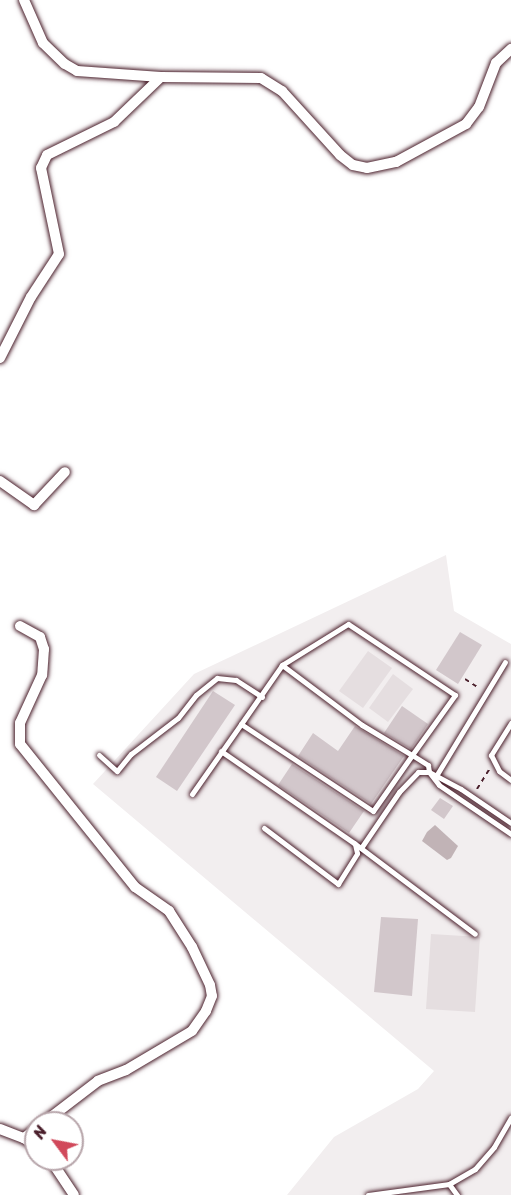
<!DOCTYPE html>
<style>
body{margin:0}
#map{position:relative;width:511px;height:1195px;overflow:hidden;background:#fff;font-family:Sriracha,sans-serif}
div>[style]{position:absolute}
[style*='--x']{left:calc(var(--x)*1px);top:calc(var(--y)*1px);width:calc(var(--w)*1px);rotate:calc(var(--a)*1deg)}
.built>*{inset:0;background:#f2eeef}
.green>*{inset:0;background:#e5dee0}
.water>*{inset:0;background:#c1b3b6}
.building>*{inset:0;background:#d2c7cb}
.path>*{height:2px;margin-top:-1px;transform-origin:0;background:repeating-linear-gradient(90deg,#4a1f2b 0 4.5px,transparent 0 9px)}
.roads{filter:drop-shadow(0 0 2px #4a1f2b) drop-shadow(0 0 2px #4a1f2b)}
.lane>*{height:5px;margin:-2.5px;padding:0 2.5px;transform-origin:2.5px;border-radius:2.5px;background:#fff}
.street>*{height:10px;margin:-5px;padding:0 5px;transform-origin:5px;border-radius:5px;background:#fff}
span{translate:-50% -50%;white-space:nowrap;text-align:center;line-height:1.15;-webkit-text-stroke:5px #fff;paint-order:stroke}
.north{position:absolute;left:24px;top:1111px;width:60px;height:60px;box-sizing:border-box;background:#fff;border:2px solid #b7a5aa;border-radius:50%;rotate:302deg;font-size:16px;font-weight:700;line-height:24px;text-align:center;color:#4a1f2b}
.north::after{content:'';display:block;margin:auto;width:21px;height:27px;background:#d1495b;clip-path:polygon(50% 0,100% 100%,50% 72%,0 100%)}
</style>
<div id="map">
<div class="built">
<i style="clip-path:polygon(446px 555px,454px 611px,511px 644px,511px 1195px,287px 1195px,334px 1137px,418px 1089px,434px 1071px,93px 784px,194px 674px)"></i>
</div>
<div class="green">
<i style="clip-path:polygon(368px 651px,392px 668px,363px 708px,339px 691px)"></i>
<i style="clip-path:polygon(393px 674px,413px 689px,388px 722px,369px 708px)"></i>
<i style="clip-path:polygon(431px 934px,480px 937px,475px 1012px,426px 1009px)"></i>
</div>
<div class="water">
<i style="clip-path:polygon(435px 825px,458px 846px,451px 858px,447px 860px,422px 841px,427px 832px)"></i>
</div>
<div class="building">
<i style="clip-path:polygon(460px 632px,482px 645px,458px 684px,436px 670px)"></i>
<i style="clip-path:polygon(213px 691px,235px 705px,177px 791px,156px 777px)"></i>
<i style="clip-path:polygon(402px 706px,428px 724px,411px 749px,384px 733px)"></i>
<i style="clip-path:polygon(355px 726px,404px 756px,371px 804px,298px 756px,313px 733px,338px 751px)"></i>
<i style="clip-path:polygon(292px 764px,364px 811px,349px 833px,278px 785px)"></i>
<i style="clip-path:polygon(440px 798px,453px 806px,444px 819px,431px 810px)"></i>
<i style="clip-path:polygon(381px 917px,418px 919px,412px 996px,374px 992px)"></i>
</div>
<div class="path">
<i style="--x:465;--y:679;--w:17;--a:33"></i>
<i style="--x:477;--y:789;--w:25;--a:-58"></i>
</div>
<div class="roads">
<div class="lane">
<i style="--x:511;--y:723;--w:38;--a:122"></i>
<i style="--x:491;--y:755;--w:18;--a:63"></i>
<i style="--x:499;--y:771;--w:15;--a:37"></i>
<i style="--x:241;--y:724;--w:72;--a:-55.2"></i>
<i style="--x:282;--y:665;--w:100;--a:36.9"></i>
<i style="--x:362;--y:725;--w:58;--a:31"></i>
<i style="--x:412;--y:755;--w:74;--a:-54.4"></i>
<i style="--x:455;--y:695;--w:128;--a:-146.4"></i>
<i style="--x:348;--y:624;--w:78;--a:148.2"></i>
<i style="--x:221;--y:751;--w:162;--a:34.7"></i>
<i style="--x:354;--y:843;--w:151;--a:36.9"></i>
<i style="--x:99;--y:755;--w:24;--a:42"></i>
<i style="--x:117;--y:771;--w:22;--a:-51"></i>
<i style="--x:131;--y:754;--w:59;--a:-37.5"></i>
<i style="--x:178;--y:718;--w:29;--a:-52"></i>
<i style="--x:196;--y:695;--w:27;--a:-39"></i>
<i style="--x:217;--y:678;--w:19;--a:6"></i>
<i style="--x:236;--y:680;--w:31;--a:33"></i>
<i style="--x:436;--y:776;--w:133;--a:-58.8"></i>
<i style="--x:192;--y:794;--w:85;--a:-55"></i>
<i style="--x:241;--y:724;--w:158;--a:33.4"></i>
<i style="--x:373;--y:811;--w:68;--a:-55.1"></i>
<i style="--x:412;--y:755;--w:19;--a:32"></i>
<i style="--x:428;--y:765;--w:7;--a:82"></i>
<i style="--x:429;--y:772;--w:16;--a:52"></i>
<i style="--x:439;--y:785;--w:87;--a:34.2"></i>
<i style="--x:264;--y:828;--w:93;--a:37.1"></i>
<i style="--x:338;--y:884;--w:36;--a:-58"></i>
<i style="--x:357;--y:853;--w:9;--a:-103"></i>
<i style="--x:361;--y:848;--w:68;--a:-55.8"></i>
<i style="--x:399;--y:792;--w:28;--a:-46"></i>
<i style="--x:418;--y:772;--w:11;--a:0"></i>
<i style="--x:429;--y:772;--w:36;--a:28"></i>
<i style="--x:461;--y:789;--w:60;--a:34.2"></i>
<i style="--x:449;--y:1184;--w:14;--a:54"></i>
<i style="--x:368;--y:1195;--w:82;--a:-7.7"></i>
<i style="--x:449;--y:1184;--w:30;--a:-30"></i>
<i style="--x:475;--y:1169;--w:29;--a:-49"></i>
<i style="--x:494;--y:1147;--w:34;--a:-60"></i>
</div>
<div class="street">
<i style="--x:24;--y:0;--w:47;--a:66.2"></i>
<i style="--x:43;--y:43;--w:30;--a:44"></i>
<i style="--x:65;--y:64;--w:14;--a:30"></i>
<i style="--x:77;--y:71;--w:84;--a:4.1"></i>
<i style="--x:161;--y:77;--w:100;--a:0.6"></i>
<i style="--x:261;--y:78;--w:25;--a:32"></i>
<i style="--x:282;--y:91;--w:86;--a:47.8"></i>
<i style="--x:340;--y:155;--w:16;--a:38"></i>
<i style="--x:353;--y:165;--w:14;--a:12"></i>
<i style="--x:367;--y:168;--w:30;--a:-12"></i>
<i style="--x:396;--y:162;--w:80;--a:-28.5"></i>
<i style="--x:466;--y:124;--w:21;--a:-53"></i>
<i style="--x:479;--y:107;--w:47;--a:-68.9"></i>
<i style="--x:496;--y:63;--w:21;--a:-43"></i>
<i style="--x:0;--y:358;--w:68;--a:-63.1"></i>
<i style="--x:31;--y:297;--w:51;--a:-56.9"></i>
<i style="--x:59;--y:254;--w:88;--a:-101.8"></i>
<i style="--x:41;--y:168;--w:14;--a:-65"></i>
<i style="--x:47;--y:155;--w:75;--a:-26.2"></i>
<i style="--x:114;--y:122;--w:65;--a:-43.8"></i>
<i style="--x:0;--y:481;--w:42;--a:35.2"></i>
<i style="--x:34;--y:505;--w:45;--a:-46.8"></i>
<i style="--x:20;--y:626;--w:23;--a:29"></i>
<i style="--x:40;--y:637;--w:13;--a:72"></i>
<i style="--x:44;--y:649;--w:26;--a:94"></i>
<i style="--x:42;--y:675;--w:53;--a:114.6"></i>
<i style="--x:20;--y:723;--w:21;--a:90"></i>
<i style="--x:20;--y:744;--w:184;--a:51.2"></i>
<i style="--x:135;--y:887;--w:42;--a:35.2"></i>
<i style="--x:169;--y:911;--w:43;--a:57.4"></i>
<i style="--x:192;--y:947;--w:42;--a:64.7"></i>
<i style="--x:210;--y:985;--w:11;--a:80"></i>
<i style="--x:212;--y:996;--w:16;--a:112"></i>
<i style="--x:206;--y:1011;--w:24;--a:125"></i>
<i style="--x:192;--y:1031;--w:77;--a:149.4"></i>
<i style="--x:126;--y:1070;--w:30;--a:159"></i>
<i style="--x:98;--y:1081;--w:69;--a:142.6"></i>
<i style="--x:0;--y:1129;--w:26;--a:21"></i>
<i style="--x:24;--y:1138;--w:14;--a:34"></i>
<i style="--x:24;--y:1138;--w:15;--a:-37"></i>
<i style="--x:50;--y:1159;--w:43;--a:56.3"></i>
</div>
</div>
<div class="north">N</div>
</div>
